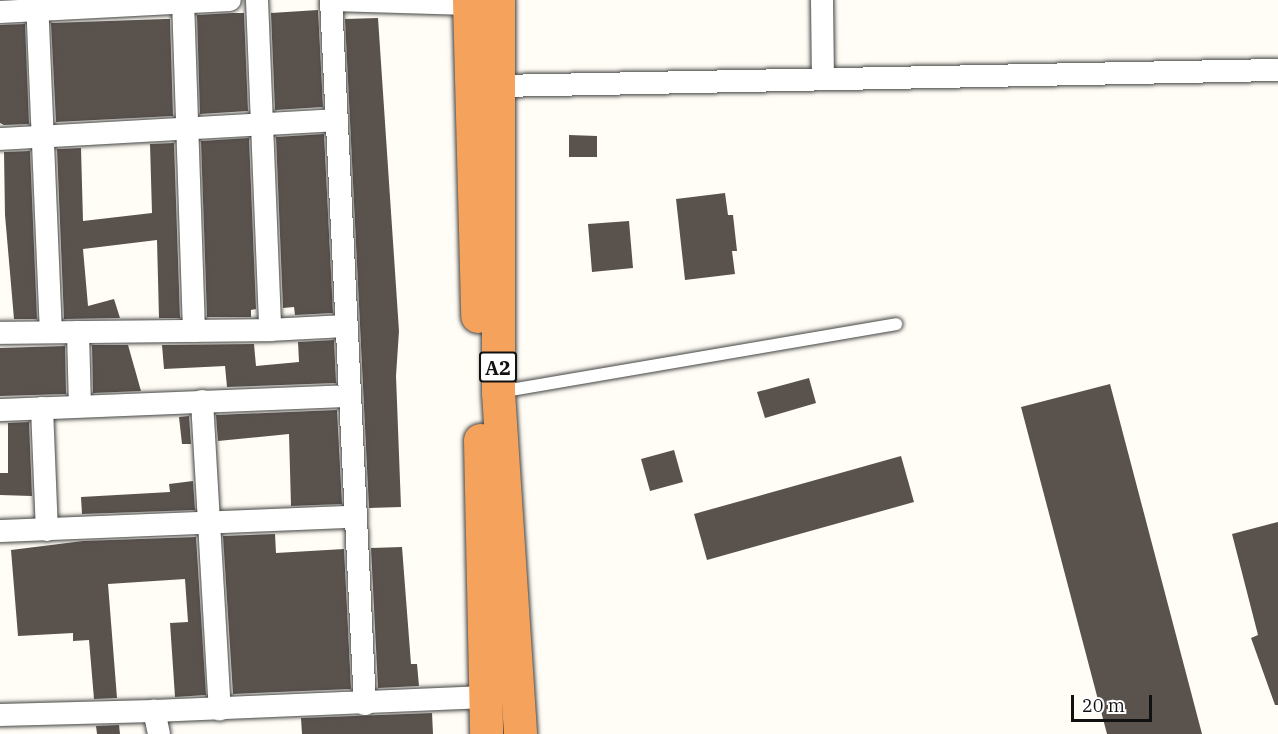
<!DOCTYPE html>
<style>
body{margin:0}
#map{position:relative;width:1278px;height:734px;overflow:hidden;background:#fffdf5;font-family:"IBM Plex Serif",serif}
div>[style]{position:absolute}
[style*='--x']{left:calc(var(--x)*1px);top:calc(var(--y)*1px);width:calc(var(--w)*1px);rotate:calc(var(--a)*1deg)}
.building>*{inset:0;background:#5a524d}
.roads{filter:drop-shadow(0 0 2px #444) drop-shadow(0 0 2px #444)}
.lane>*{height:12px;margin:-6px;padding:0 6px;transform-origin:6px;border-radius:6px;background:#fff}
.street>*{height:22px;margin:-11px;padding:0 11px;transform-origin:11px;border-radius:11px;background:#fff}
.highway>*{height:33px;margin:-16.5px;padding:0 16.5px;transform-origin:16.5px;border-radius:16.5px;background:#f5a25d}
span{translate:-50% -50%;white-space:nowrap;text-align:center;line-height:1.15;-webkit-text-stroke:6px #fff;paint-order:stroke}
.shield-label span{padding:2px 4px;background:#fff;border:2px solid;border-radius:4px;-webkit-text-stroke-width:0}
.shield-label{font-size:20px;color:#111;font-weight:700}
.scale{position:absolute;left:1071px;top:695px;width:81px;height:27px;box-sizing:border-box;border:3px solid #111;border-top:0;padding-left:8px;font-size:18px;line-height:21px;white-space:nowrap;color:#111;-webkit-text-stroke:4px #fff;paint-order:stroke}
</style>
<div id="map">
<div class="building">
<i style="clip-path:polygon(318px 10px,323px 107px,275px 110px,271px 13px)"></i>
<i style="clip-path:polygon(233px 13px,244px 13px,248px 111px,200px 114px,197px 15px)"></i>
<i style="clip-path:polygon(378px 18px,399px 331px,396px 376px,401px 507px,369px 508px,345px 19px)"></i>
<i style="clip-path:polygon(165px 19px,170px 19px,173px 116px,56px 122px,51px 23px)"></i>
<i style="clip-path:polygon(25px 24px,29px 124px,4px 125px,0 123px,0 25px)"></i>
<i style="clip-path:polygon(324px 134px,333px 313px,295px 315px,294px 307px,283px 308px,276px 137px)"></i>
<i style="clip-path:polygon(569px 135px,597px 136px,597px 157px,569px 157px)"></i>
<i style="clip-path:polygon(249px 138px,256px 309px,251px 310px,251px 317px,207px 317px,201px 141px)"></i>
<i style="clip-path:polygon(174px 143px,180px 318px,159px 318px,157px 240px,83px 249px,88px 306px,114px 299px,120px 318px,64px 319px,57px 149px,81px 148px,83px 221px,152px 213px,150px 144px)"></i>
<i style="clip-path:polygon(30px 151px,37px 319px,14px 319px,5px 215px,4px 152px)"></i>
<i style="clip-path:polygon(725px 193px,728px 215px,733px 215px,737px 251px,732px 251px,735px 274px,685px 280px,676px 199px)"></i>
<i style="clip-path:polygon(629px 221px,633px 268px,592px 272px,588px 224px)"></i>
<i style="clip-path:polygon(334px 340px,336px 383px,227px 387px,225px 366px,164px 369px,162px 345px,254px 344px,256px 366px,299px 362px,298px 342px)"></i>
<i style="clip-path:polygon(92px 345px,128px 345px,141px 391px,93px 393px)"></i>
<i style="clip-path:polygon(65px 346px,66px 394px,0 396px,0 348px)"></i>
<i style="clip-path:polygon(809px 378px,816px 403px,765px 418px,757px 392px)"></i>
<i style="clip-path:polygon(1110px 384px,1202px 734px,1107px 734px,1021px 407px)"></i>
<i style="clip-path:polygon(337px 410px,342px 504px,291px 506px,289px 434px,218px 441px,216px 415px)"></i>
<i style="clip-path:polygon(189px 416px,191px 444px,182px 444px,179px 417px)"></i>
<i style="clip-path:polygon(29px 422px,32px 496px,0 495px,0 473px,8px 473px,8px 423px)"></i>
<i style="clip-path:polygon(674px 450px,683px 482px,650px 491px,641px 459px)"></i>
<i style="clip-path:polygon(901px 456px,914px 502px,707px 560px,694px 514px)"></i>
<i style="clip-path:polygon(193px 481px,195px 510px,82px 514px,81px 497px,170px 492px,169px 484px)"></i>
<i style="clip-path:polygon(1278px 522px,1278px 705px,1275px 705px,1251px 638px,1258px 635px,1232px 534px)"></i>
<i style="clip-path:polygon(275px 534px,276px 553px,344px 549px,351px 689px,233px 694px,223px 536px)"></i>
<i style="clip-path:polygon(196px 537px,206px 695px,175px 697px,170px 623px,188px 622px,185px 579px,108px 584px,117px 698px,94px 699px,89px 640px,73px 641px,73px 633px,18px 636px,11px 550px,83px 541px)"></i>
<i style="clip-path:polygon(402px 547px,411px 664px,417px 664px,419px 686px,378px 688px,371px 548px)"></i>
<i style="clip-path:polygon(432px 713px,433px 734px,302px 734px,301px 718px)"></i>
<i style="clip-path:polygon(119px 725px,120px 734px,97px 734px,96px 726px)"></i>
</div>
<div class="roads">
<div class="lane">
<i style="--x:499;--y:392;--w:403;--a:-9.7"></i>
</div>
<div class="street">
<i style="--x:37;--y:0;--w:332;--a:87.6"></i>
<i style="--x:183;--y:0;--w:331;--a:88.1"></i>
<i style="--x:257;--y:0;--w:330;--a:87.7"></i>
<i style="--x:270;--y:330;--w:74;--a:-3.1"></i>
<i style="--x:331;--y:0;--w:705;--a:87.24"></i>
<i style="--x:332;--y:0;--w:137;--a:1.7"></i>
<i style="--x:822;--y:0;--w:79;--a:89.3"></i>
<i style="--x:0;--y:12;--w:230;--a:-3"></i>
<i style="--x:499;--y:86;--w:779;--a:-1.18"></i>
<i style="--x:0;--y:139;--w:337;--a:-3.2"></i>
<i style="--x:78;--y:332;--w:74;--a:88.5"></i>
<i style="--x:0;--y:333;--w:270;--a:-0.6"></i>
<i style="--x:202;--y:401;--w:309;--a:86.7"></i>
<i style="--x:42;--y:408;--w:122;--a:87.7"></i>
<i style="--x:0;--y:410;--w:347;--a:-2.3"></i>
<i style="--x:0;--y:531;--w:354;--a:-2.3"></i>
<i style="--x:0;--y:715;--w:154;--a:-1.5"></i>
<i style="--x:159;--y:734;--w:24;--a:-102"></i>
<i style="--x:154;--y:711;--w:332;--a:-2.4"></i>
</div>
<div class="highway">
<i style="--x:469;--y:0;--w:316;--a:88.5"></i>
<i style="--x:498;--y:0;--w:392;--a:90"></i>
<i style="--x:498;--y:392;--w:343;--a:86.3"></i>
<i style="--x:480;--y:440;--w:294;--a:88.8"></i>
</div>
</div>
<div class="shield-label">
<span style="left:498px;top:367px">A2</span>
</div>
<div class="scale">20 m</div>
</div>
